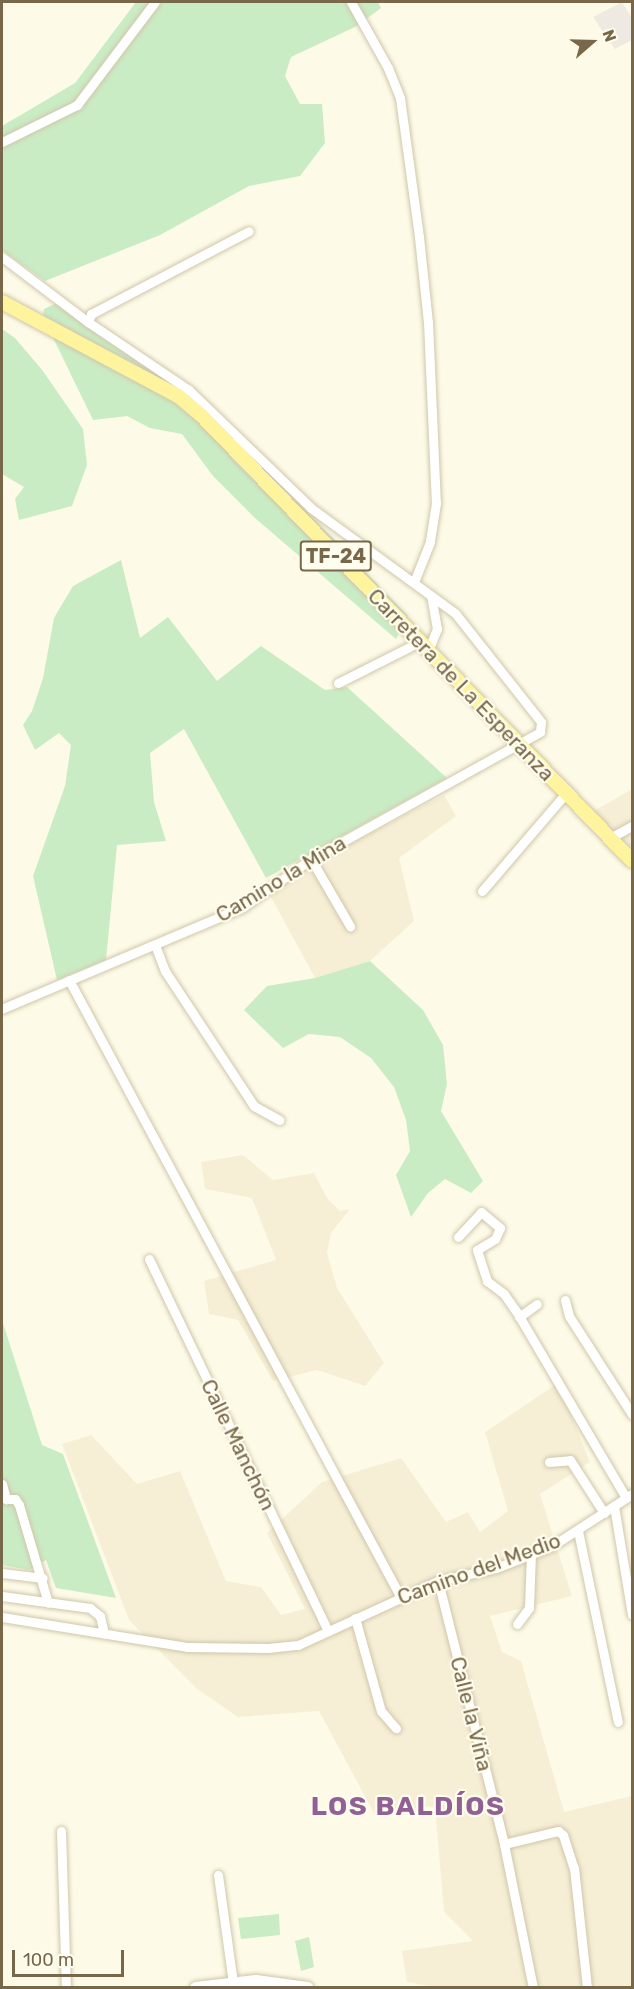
<!DOCTYPE html>
<meta charset="utf-8">
<style>
body{margin:0}
#map{position:relative;width:634px;height:1989px;overflow:hidden;background:#fdfbe7;font-family:Rubik,sans-serif}
div>[style]{position:absolute}
[style*='--x']{left:calc(var(--x)*1px);top:calc(var(--y)*1px);width:calc(var(--w)*1px);rotate:calc(var(--a)*1deg)}
.residential>*{inset:0;background:#f6efd5}
.industrial>*{inset:0;background:#eeeae1}
.green>*{inset:0;background:#caecc4}
.roads{filter:drop-shadow(0 0 2px #d0c6ab) drop-shadow(0 0 2px #d0c6ab)}
.minor>*{height:9px;margin:-4.5px;padding:0 4.5px;transform-origin:4.5px;border-radius:4.5px;background:#fff}
.secondary>*{height:12px;margin:-6px;padding:0 6px;transform-origin:6px;border-radius:6px;background:#fff}
.primary>*{height:14px;margin:-7px;padding:0 7px;transform-origin:7px;border-radius:7px;background:#fef49d}
span{translate:-50% -50%;white-space:nowrap;text-align:center;line-height:1.15;-webkit-text-stroke:4.5px #fffdee;paint-order:stroke}
.shield-label span{padding:2px 4px;background:#fffdee;border:2px solid;border-radius:4px;-webkit-text-stroke-width:0}
.shield-label{font-size:20px;color:#796749;font-weight:700}
.street-label{font-size:21px;color:#796749}
.district-label{font-size:27px;color:#916195;font-weight:700;letter-spacing:1.5px}
.frame{position:absolute;inset:0;border:3px solid #796749;pointer-events:none}
.north{position:absolute;left:562px;top:12px;width:60px;height:60px;-webkit-text-stroke:4px #fffdee;paint-order:stroke;rotate:70deg;font-size:16px;font-weight:700;line-height:24px;text-align:center;color:#796749}
.north::after{content:'';display:block;margin:auto;width:21px;height:27px;background:#796749;clip-path:polygon(50% 0,100% 100%,50% 72%,0 100%)}
.scale{position:absolute;left:12px;top:1950px;width:112px;height:27px;box-sizing:border-box;border:3px solid #796749;border-top:0;padding-left:8px;font-size:18px;line-height:21px;white-space:nowrap;color:#796749;-webkit-text-stroke:4px #fffdee;paint-order:stroke}
</style>
<div id="map">
<div class="residential">
<i style="clip-path:polygon(632px 789px,632px 848px,594px 811px)"></i>
<i style="clip-path:polygon(444px 795px,456px 816px,399px 858px,414px 921px,370px 961px,315px 978px,271px 897px,297px 872px)"></i>
<i style="clip-path:polygon(243px 1155px,273px 1180px,314px 1173px,327px 1198px,340px 1211px,350px 1209px,331px 1233px,327px 1253px,337px 1288px,384px 1363px,365px 1386px,317px 1370px,273px 1381px,238px 1320px,209px 1314px,204px 1281px,276px 1260px,252px 1198px,205px 1189px,201px 1162px)"></i>
<i style="clip-path:polygon(558px 1383px,590px 1462px,540px 1494px,572px 1596px,490px 1616px,502px 1652px,521px 1661px,564px 1812px,632px 1796px,632px 1987px,440px 1988px,407px 1982px,402px 1951px,473px 1941px,444px 1912px,435px 1806px,374px 1813px,319px 1711px,238px 1717px,196px 1688px,129px 1620px,62px 1444px,91px 1435px,137px 1484px,180px 1471px,226px 1581px,261px 1587px,281px 1615px,305px 1609px,267px 1533px,322px 1482px,401px 1458px,446px 1522px,468px 1512px,480px 1532px,508px 1511px,485px 1432px)"></i>
</div>
<div class="industrial">
<i style="clip-path:polygon(622px 2px,632px 18px,632px 40px,615px 49px,593px 17px)"></i>
</div>
<div class="green">
<i style="clip-path:polygon(136px 2px,378px 2px,381px 8px,357px 26px,291px 57px,285px 76px,300px 104px,322px 104px,325px 143px,300px 176px,249px 186px,160px 235px,45px 281px,2px 250px,2px 126px,75px 83px)"></i>
<i style="clip-path:polygon(61px 301px,179px 389px,331px 536px,408px 616px,396px 639px,255px 518px,213px 476px,182px 434px,150px 428px,127px 416px,93px 420px,43px 317px,44px 309px)"></i>
<i style="clip-path:polygon(2px 329px,15px 338px,43px 371px,83px 429px,87px 465px,72px 506px,19px 520px,15px 499px,24px 487px,2px 474px)"></i>
<i style="clip-path:polygon(121px 560px,140px 638px,168px 617px,217px 681px,261px 646px,325px 690px,347px 687px,447px 778px,266px 878px,184px 729px,150px 753px,154px 802px,166px 841px,117px 845px,106px 960px,57px 980px,33px 876px,65px 786px,71px 745px,59px 733px,35px 750px,23px 725px,32px 711px,43px 678px,54px 618px,73px 586px)"></i>
<i style="clip-path:polygon(370px 961px,423px 1010px,443px 1045px,447px 1084px,441px 1111px,483px 1181px,471px 1193px,445px 1179px,428px 1193px,411px 1217px,396px 1175px,410px 1151px,406px 1120px,394px 1087px,371px 1058px,340px 1037px,309px 1034px,283px 1048px,244px 1010px,267px 986px,315px 978px)"></i>
<i style="clip-path:polygon(2px 1320px,42px 1445px,63px 1454px,116px 1598px,56px 1588px,46px 1560px,29px 1570px,2px 1565px)"></i>
<i style="clip-path:polygon(279px 1914px,280px 1935px,241px 1939px,238px 1918px)"></i>
<i style="clip-path:polygon(309px 1937px,314px 1967px,301px 1971px,295px 1941px)"></i>
</div>
<div class="roads">
<div class="minor">
<i style="--x:351;--y:2;--w:76;--a:60.7"></i>
<i style="--x:388;--y:68;--w:32;--a:68"></i>
<i style="--x:400;--y:98;--w:140;--a:82.2"></i>
<i style="--x:419;--y:237;--w:85;--a:84"></i>
<i style="--x:428;--y:322;--w:181;--a:87.5"></i>
<i style="--x:436;--y:503;--w:39;--a:99"></i>
<i style="--x:430;--y:542;--w:43;--a:111.8"></i>
<i style="--x:2;--y:142;--w:84;--a:-26.3"></i>
<i style="--x:77;--y:105;--w:129;--a:-52.9"></i>
<i style="--x:2;--y:257;--w:108;--a:37.1"></i>
<i style="--x:88;--y:322;--w:122;--a:34"></i>
<i style="--x:189;--y:390;--w:170;--a:44"></i>
<i style="--x:311;--y:508;--w:178;--a:36.1"></i>
<i style="--x:455;--y:613;--w:139;--a:51.7"></i>
<i style="--x:541;--y:722;--w:10;--a:96"></i>
<i style="--x:540;--y:732;--w:262;--a:151"></i>
<i style="--x:311;--y:859;--w:83;--a:144.8"></i>
<i style="--x:243;--y:907;--w:262;--a:157.1"></i>
<i style="--x:88;--y:322;--w:9;--a:-69"></i>
<i style="--x:91;--y:314;--w:178;--a:-27.7"></i>
<i style="--x:428;--y:651;--w:24;--a:-68"></i>
<i style="--x:437;--y:629;--w:34;--a:-100"></i>
<i style="--x:338;--y:683;--w:91;--a:-26.8"></i>
<i style="--x:610;--y:838;--w:25;--a:-29"></i>
<i style="--x:311;--y:859;--w:78;--a:59.8"></i>
<i style="--x:482;--y:891;--w:129;--a:-49.4"></i>
<i style="--x:155;--y:945;--w:28;--a:69"></i>
<i style="--x:165;--y:971;--w:162;--a:56.6"></i>
<i style="--x:254;--y:1106;--w:29;--a:29"></i>
<i style="--x:69;--y:980;--w:699;--a:61.75"></i>
<i style="--x:458;--y:1237;--w:34;--a:-47"></i>
<i style="--x:481;--y:1212;--w:25;--a:40"></i>
<i style="--x:500;--y:1228;--w:12;--a:114"></i>
<i style="--x:495;--y:1239;--w:21;--a:149"></i>
<i style="--x:477;--y:1250;--w:33;--a:72"></i>
<i style="--x:487;--y:1281;--w:21;--a:37"></i>
<i style="--x:504;--y:1294;--w:21;--a:55"></i>
<i style="--x:516;--y:1311;--w:217;--a:59.5"></i>
<i style="--x:149;--y:1259;--w:413;--a:64.3"></i>
<i style="--x:565;--y:1300;--w:16;--a:76"></i>
<i style="--x:569;--y:1316;--w:117;--a:57.3"></i>
<i style="--x:519;--y:1317;--w:22;--a:-36"></i>
<i style="--x:549;--y:1462;--w:21;--a:-5"></i>
<i style="--x:570;--y:1460;--w:63;--a:57.3"></i>
<i style="--x:2;--y:1484;--w:16;--a:75"></i>
<i style="--x:6;--y:1499;--w:9;--a:0"></i>
<i style="--x:15;--y:1499;--w:7;--a:56"></i>
<i style="--x:19;--y:1505;--w:102;--a:73.5"></i>
<i style="--x:614;--y:1506;--w:110;--a:80.6"></i>
<i style="--x:578;--y:1531;--w:195;--a:78.2"></i>
<i style="--x:2;--y:1573;--w:41;--a:7"></i>
<i style="--x:438;--y:1581;--w:271;--a:75.9"></i>
<i style="--x:504;--y:1844;--w:147;--a:78.6"></i>
<i style="--x:2;--y:1596;--w:89;--a:7.8"></i>
<i style="--x:90;--y:1608;--w:13;--a:39"></i>
<i style="--x:100;--y:1616;--w:18;--a:77"></i>
<i style="--x:2;--y:1617;--w:187;--a:9.2"></i>
<i style="--x:187;--y:1647;--w:81;--a:0.7"></i>
<i style="--x:268;--y:1648;--w:30;--a:-6"></i>
<i style="--x:298;--y:1645;--w:154;--a:-24.6"></i>
<i style="--x:438;--y:1581;--w:59;--a:-12.6"></i>
<i style="--x:496;--y:1568;--w:60;--a:-21.4"></i>
<i style="--x:552;--y:1546;--w:95;--a:-33"></i>
<i style="--x:355;--y:1618;--w:97;--a:74.4"></i>
<i style="--x:381;--y:1711;--w:23;--a:49"></i>
<i style="--x:517;--y:1624;--w:20;--a:-53"></i>
<i style="--x:529;--y:1608;--w:54;--a:-87.9"></i>
<i style="--x:61;--y:1831;--w:157;--a:88.2"></i>
<i style="--x:504;--y:1844;--w:56;--a:-13.5"></i>
<i style="--x:558;--y:1831;--w:6;--a:39"></i>
<i style="--x:563;--y:1835;--w:35;--a:72"></i>
<i style="--x:574;--y:1868;--w:121;--a:83.8"></i>
<i style="--x:218;--y:1875;--w:109;--a:82.1"></i>
</div>
<div class="secondary">
<i style="--x:196;--y:1988;--w:60;--a:-6.7"></i>
<i style="--x:256;--y:1981;--w:52;--a:7.7"></i>
</div>
<div class="primary">
<i style="--x:2;--y:302;--w:200;--a:28.1"></i>
<i style="--x:178;--y:396;--w:33;--a:40"></i>
<i style="--x:203;--y:417;--w:617;--a:45.98"></i>
</div>
</div>
<div class="shield-label">
<span style="left:336px;top:556px">TF-24</span>
</div>
<div class="street-label">
<span style="left:461px;top:685px;rotate:46deg">Carretera de La Esperanza</span>
<span style="left:281px;top:879px;rotate:-31deg">Camino la Mina</span>
<span style="left:238px;top:1445px;rotate:64deg">Calle Manchón</span>
<span style="left:479px;top:1569px;rotate:-20deg">Camino del Medio</span>
<span style="left:471px;top:1714px;rotate:76deg">Calle la Viña</span>
</div>
<div class="district-label">
<span style="left:408px;top:1807px">LOS BALDÍOS</span>
</div>
<div class="frame"></div>
<div class="north">N</div>
<div class="scale">100 m</div>
</div>
